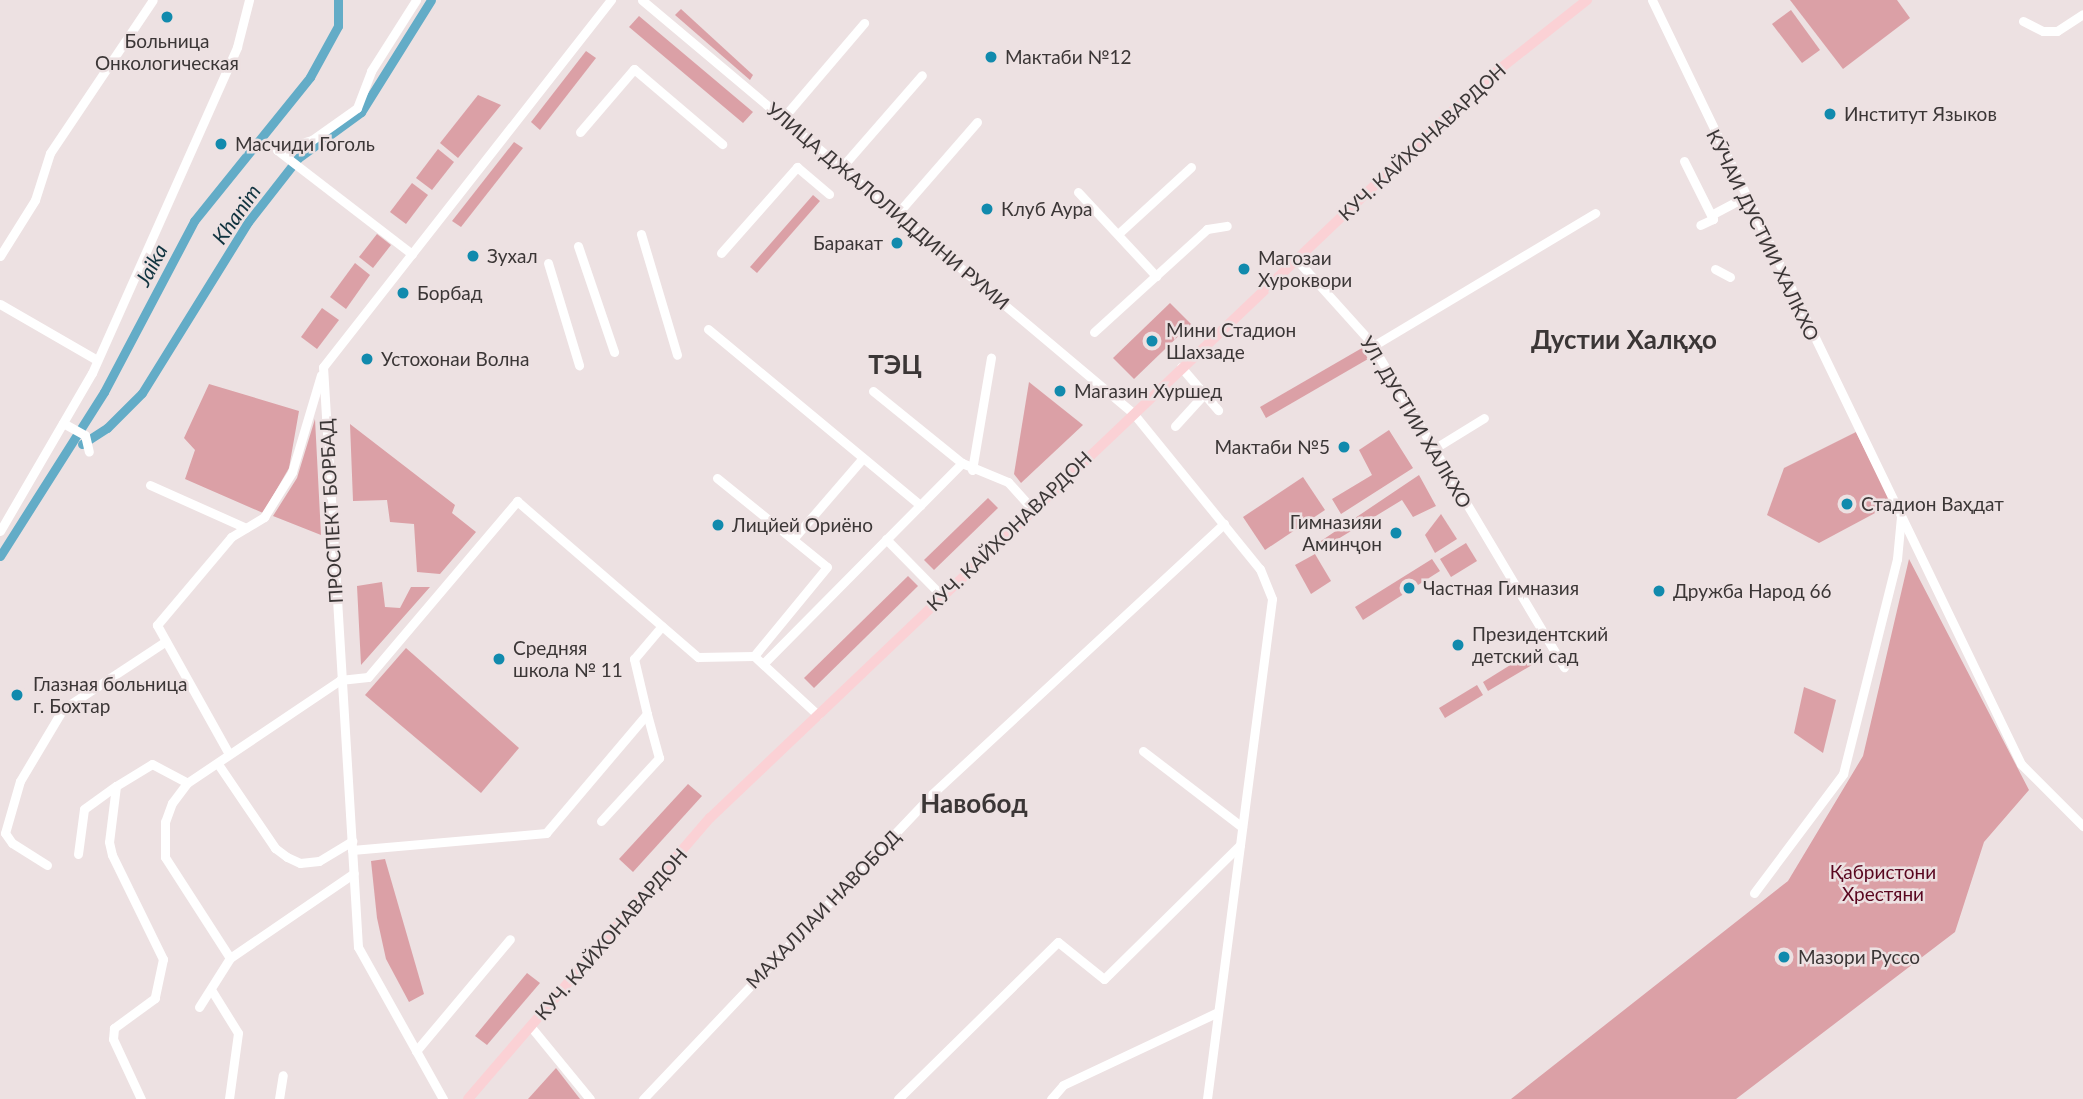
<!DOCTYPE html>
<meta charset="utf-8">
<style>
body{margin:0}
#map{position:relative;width:2083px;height:1099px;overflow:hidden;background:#ede1e2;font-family:Lato,sans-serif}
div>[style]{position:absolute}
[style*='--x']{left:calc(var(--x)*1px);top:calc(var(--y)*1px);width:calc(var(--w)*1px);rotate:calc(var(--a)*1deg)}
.green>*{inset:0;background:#dba0a6}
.canal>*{height:9px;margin:-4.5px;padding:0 4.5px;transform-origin:4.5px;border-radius:4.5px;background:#63acc7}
.minor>*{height:9px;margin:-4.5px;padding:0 4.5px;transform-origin:4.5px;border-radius:4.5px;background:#fff}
.major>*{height:10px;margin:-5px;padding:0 5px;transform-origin:5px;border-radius:5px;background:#fbd1d5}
.dots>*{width:19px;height:19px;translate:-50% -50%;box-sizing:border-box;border:4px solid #ede1e2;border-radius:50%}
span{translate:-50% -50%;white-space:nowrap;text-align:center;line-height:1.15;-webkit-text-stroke:5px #ede1e2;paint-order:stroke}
.poi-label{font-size:19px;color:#3b3636}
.left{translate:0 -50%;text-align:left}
.right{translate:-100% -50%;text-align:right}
.street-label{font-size:19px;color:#3b3636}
.park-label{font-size:19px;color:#59061f}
.water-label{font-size:21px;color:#10333f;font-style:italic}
.district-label{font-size:26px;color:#3b3636;font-weight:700}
</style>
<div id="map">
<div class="green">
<i style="clip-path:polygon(1790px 0,1897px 0,1910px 18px,1843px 69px)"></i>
<i style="clip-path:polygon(681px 9px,753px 75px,750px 80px,675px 15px)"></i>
<i style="clip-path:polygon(1791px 10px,1820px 50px,1802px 63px,1772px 24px)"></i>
<i style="clip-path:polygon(639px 16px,753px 112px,743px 123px,629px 27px)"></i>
<i style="clip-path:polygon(586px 51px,596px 58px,540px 130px,531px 122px)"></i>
<i style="clip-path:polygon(478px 95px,501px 105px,458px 158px,440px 143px)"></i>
<i style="clip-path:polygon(514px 142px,523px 148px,461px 227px,452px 221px)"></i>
<i style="clip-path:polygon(438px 149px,454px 162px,432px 190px,416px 178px)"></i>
<i style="clip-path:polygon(412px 183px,428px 195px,406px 224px,390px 212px)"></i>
<i style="clip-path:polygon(813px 195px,820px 201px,757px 273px,750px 267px)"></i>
<i style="clip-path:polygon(377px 234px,391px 245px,373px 268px,359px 257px)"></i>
<i style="clip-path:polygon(355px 263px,370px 275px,346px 309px,330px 297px)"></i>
<i style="clip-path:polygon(1170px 303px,1191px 324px,1134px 379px,1113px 358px)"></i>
<i style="clip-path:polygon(322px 308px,339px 320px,317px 349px,301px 337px)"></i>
<i style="clip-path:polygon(1362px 348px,1368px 359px,1266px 418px,1260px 407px)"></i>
<i style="clip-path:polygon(1029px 382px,1083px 425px,1021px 483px,1014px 474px)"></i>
<i style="clip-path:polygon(209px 384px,299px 411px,289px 468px,263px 513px,185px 479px,195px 450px,184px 438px)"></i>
<i style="clip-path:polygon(315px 419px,321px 535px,273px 516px,297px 478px)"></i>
<i style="clip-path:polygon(350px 424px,455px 505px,452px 513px,476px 532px,440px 574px,417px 572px,414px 524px,390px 522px,387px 500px,353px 501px)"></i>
<i style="clip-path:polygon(1389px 430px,1413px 468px,1341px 514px,1332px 499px,1372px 475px,1359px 450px)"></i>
<i style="clip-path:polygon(1856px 432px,1892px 504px,1819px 543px,1767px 515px,1784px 468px)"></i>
<i style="clip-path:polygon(1419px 475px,1436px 506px,1413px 517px,1402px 500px,1315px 553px,1312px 547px)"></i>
<i style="clip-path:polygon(1303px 477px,1325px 510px,1265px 550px,1243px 517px)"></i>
<i style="clip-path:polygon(988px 498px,998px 508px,934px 570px,924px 560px)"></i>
<i style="clip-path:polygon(1441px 514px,1457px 539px,1435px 553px,1425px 535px)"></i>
<i style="clip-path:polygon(1466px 543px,1477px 561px,1451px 577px,1440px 559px)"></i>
<i style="clip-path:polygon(1315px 554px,1331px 581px,1311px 594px,1295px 565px)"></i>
<i style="clip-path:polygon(1432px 559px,1440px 571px,1363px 620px,1355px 607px)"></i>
<i style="clip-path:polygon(1909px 559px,2029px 790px,1984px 842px,1955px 932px,1736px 1099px,1511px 1099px,1788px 881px,1863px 756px)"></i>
<i style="clip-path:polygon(908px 576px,918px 586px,814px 688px,804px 678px)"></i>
<i style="clip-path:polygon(382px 582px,385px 607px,400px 608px,411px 587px,430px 587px,361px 665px,357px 586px)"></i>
<i style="clip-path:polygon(406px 648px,519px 748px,481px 793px,365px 695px)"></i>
<i style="clip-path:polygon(1536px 649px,1542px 659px,1488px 691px,1483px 682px)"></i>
<i style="clip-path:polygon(1477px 685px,1483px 695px,1445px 718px,1439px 708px)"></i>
<i style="clip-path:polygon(1804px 687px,1836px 700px,1823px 753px,1794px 733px)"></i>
<i style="clip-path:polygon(688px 784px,702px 796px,633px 872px,619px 859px)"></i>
<i style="clip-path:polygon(385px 859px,424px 994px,409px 1002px,386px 959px,377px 918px,371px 861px)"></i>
<i style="clip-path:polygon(527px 973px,540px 983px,487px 1045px,475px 1036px)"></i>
<i style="clip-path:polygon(556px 1068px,580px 1099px,528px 1099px)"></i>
</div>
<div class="canal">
<i style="--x:82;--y:444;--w:30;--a:-33"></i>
<i style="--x:107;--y:428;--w:49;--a:-45"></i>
<i style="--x:142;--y:393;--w:201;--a:-58.2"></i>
<i style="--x:248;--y:222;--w:81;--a:-52"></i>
<i style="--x:298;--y:158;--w:78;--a:-36.1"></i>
<i style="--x:361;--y:112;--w:132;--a:-58"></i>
<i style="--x:0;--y:556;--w:194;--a:-57.6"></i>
<i style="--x:104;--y:392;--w:193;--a:-62.2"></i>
<i style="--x:194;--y:221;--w:185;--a:-51.1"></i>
<i style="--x:310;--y:77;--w:58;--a:-61.2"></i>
<i style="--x:338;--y:26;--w:26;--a:-90"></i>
</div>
<div class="minor">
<i style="--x:642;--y:0;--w:642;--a:40.07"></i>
<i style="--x:1133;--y:413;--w:201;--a:50.9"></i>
<i style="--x:1260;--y:569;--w:32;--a:68"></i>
<i style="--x:1272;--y:599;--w:504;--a:97.41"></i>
<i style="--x:1652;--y:0;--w:848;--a:64.22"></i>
<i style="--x:2021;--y:764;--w:88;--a:45"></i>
<i style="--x:2023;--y:21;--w:22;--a:27"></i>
<i style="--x:2043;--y:31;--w:14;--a:0"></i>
<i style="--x:2057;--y:31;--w:31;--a:-33"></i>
<i style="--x:783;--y:118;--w:125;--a:-49.5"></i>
<i style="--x:580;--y:132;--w:83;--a:-49.4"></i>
<i style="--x:634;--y:69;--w:116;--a:40.4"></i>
<i style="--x:1684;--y:161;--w:65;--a:63.4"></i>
<i style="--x:1713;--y:219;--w:14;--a:155"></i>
<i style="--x:841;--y:168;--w:123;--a:-48.9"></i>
<i style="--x:1078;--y:192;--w:115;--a:47.1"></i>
<i style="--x:897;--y:214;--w:122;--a:-49"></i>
<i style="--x:1711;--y:215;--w:38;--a:-28"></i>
<i style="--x:641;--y:234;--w:126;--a:73.4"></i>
<i style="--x:1118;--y:234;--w:99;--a:-42.5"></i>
<i style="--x:578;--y:246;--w:112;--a:71.2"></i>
<i style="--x:721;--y:253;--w:115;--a:-48.5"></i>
<i style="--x:797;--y:167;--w:42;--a:40.2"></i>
<i style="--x:412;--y:254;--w:170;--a:-142.4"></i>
<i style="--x:277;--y:150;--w:36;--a:-16"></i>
<i style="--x:312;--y:140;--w:55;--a:-35.4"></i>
<i style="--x:357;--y:108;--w:40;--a:-69"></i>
<i style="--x:371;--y:71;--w:84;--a:-57.6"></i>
<i style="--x:0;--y:256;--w:66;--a:-58"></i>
<i style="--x:35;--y:200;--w:49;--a:-72.3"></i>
<i style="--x:50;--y:153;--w:184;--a:-56.1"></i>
<i style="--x:1296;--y:259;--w:109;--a:48"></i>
<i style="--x:1369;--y:340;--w:381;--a:59.2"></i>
<i style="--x:548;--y:263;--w:107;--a:73.1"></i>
<i style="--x:1715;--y:269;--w:17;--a:28"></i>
<i style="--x:0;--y:304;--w:112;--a:30"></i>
<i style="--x:708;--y:329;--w:276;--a:39.7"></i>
<i style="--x:1094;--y:332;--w:153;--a:-42.3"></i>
<i style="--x:1207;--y:229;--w:20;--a:-9"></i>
<i style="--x:1373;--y:346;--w:259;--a:-30.9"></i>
<i style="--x:1181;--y:367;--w:57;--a:49.3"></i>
<i style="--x:873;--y:391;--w:114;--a:39"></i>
<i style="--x:63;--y:423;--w:25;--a:29"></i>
<i style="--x:85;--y:435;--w:17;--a:77"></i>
<i style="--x:1175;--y:426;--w:46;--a:-47.6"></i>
<i style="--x:1432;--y:450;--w:61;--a:-31.6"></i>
<i style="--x:972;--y:470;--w:114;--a:-80.4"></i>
<i style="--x:717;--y:478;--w:141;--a:39"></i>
<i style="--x:827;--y:567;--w:115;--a:129.4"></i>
<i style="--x:150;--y:485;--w:105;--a:24.1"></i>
<i style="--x:0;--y:531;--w:183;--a:-59.8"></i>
<i style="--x:92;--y:373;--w:357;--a:-66"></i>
<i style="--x:237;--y:47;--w:49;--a:-75.7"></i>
<i style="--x:793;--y:539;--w:107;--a:-49.2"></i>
<i style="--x:886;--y:539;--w:80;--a:45.5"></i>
<i style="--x:763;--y:664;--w:283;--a:-45.3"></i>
<i style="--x:962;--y:463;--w:50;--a:22.4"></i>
<i style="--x:1008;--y:482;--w:36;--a:48"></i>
<i style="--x:1143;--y:751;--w:125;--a:37.5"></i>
<i style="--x:229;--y:754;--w:148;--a:-119.2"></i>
<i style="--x:157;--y:625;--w:115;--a:-49.9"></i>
<i style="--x:231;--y:537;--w:39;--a:-31"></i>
<i style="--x:264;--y:517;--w:53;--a:-58.1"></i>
<i style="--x:292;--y:472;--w:101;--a:-73.4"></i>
<i style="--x:218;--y:764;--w:102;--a:55.8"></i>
<i style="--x:275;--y:848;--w:15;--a:37"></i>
<i style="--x:287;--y:857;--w:14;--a:25"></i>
<i style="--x:300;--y:863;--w:19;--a:-6"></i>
<i style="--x:319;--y:861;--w:39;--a:-31"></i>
<i style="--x:116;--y:786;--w:56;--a:97.1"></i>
<i style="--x:109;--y:842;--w:13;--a:77"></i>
<i style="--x:112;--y:855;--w:116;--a:63.9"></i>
<i style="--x:163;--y:959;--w:40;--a:102"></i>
<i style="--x:155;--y:998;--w:51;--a:143.8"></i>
<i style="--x:114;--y:1028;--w:11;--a:95"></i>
<i style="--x:113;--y:1039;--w:66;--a:65"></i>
<i style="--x:601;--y:821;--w:86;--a:-47.4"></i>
<i style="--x:659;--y:758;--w:46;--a:-105.3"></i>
<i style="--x:352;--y:850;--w:195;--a:-5"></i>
<i style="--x:546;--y:833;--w:156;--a:-49.7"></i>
<i style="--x:647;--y:714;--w:57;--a:-103.3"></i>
<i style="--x:634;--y:659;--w:43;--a:-49.7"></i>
<i style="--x:78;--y:854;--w:45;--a:-82.4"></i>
<i style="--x:84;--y:809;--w:39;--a:-36"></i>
<i style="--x:116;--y:786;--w:42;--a:-31.4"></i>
<i style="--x:152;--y:764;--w:40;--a:28"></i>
<i style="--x:47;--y:865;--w:41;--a:-147.8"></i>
<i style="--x:12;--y:843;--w:12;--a:-125"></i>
<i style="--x:5;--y:833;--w:54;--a:-73.9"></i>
<i style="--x:20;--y:781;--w:84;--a:-59.2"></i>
<i style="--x:63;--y:709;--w:123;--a:-33.4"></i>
<i style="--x:1754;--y:893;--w:149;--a:-53.2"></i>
<i style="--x:1843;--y:774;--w:222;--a:-75.9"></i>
<i style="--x:1897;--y:559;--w:42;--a:-84.6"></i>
<i style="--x:230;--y:958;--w:120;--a:-122.8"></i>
<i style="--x:165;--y:857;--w:35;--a:-90"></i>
<i style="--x:165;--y:822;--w:20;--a:-70"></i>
<i style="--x:172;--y:803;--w:25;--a:-53"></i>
<i style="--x:187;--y:783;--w:184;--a:-33.9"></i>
<i style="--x:340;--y:680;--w:28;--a:-6"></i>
<i style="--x:368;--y:677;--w:231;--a:-49.7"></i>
<i style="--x:517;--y:501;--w:239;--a:40.8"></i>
<i style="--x:698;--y:657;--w:56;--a:-1"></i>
<i style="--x:754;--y:656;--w:87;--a:42.7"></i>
<i style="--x:212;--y:991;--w:49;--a:58.2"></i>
<i style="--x:238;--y:1033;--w:67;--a:97.8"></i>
<i style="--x:199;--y:1007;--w:58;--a:-57.7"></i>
<i style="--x:230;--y:958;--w:150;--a:-34.4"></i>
<i style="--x:531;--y:1027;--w:93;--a:50.7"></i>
<i style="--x:416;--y:1051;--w:146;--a:-50"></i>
<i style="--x:279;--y:1099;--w:24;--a:-81"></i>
<i style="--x:443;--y:1099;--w:174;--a:-119.2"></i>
<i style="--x:358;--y:947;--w:581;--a:-93.45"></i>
<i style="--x:323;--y:367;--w:467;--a:-51.9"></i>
<i style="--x:643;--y:1099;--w:420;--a:-46.5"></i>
<i style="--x:932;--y:794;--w:398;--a:-42.8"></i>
<i style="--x:898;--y:1099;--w:224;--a:-44.5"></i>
<i style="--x:1058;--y:942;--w:59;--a:38.8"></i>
<i style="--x:1104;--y:979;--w:191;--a:-44.6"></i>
<i style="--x:1051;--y:1099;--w:18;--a:-49"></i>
<i style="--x:1063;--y:1085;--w:171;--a:-25.2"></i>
</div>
<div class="major">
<i style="--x:468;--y:1099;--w:371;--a:-49.3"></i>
<i style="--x:710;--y:818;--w:1066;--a:-43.59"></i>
<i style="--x:1482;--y:83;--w:134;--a:-38.3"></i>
</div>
<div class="dots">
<i style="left:167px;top:17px;background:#118aad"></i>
<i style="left:991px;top:57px;background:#118aad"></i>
<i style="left:1830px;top:114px;background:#118aad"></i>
<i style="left:221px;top:144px;background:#118aad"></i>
<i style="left:987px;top:209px;background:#118aad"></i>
<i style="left:897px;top:243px;background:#118aad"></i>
<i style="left:473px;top:256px;background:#118aad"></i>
<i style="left:1244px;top:269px;background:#118aad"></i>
<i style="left:403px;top:293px;background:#118aad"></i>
<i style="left:1152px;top:341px;background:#118aad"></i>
<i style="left:367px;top:359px;background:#118aad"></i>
<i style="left:1060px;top:391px;background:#118aad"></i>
<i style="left:1344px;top:447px;background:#118aad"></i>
<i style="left:1847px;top:504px;background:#118aad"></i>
<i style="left:718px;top:525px;background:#118aad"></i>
<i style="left:1396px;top:533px;background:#118aad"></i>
<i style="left:1409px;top:588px;background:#118aad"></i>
<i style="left:1659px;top:591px;background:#118aad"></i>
<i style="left:1458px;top:645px;background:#118aad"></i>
<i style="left:499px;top:659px;background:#118aad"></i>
<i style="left:17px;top:695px;background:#118aad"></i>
<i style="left:1784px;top:957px;background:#118aad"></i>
</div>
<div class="poi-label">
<span style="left:167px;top:52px">Больница<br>Онкологическая</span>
<span class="left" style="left:1005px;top:57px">Мактаби №12</span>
<span class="left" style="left:1844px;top:114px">Институт Языков</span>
<span class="left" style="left:235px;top:144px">Масчиди Гоголь</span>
<span class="left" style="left:1001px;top:209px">Клуб Аура</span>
<span class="right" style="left:883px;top:243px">Баракат</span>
<span class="left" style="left:487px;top:256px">Зухал</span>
<span class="left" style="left:1258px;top:269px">Магозаи<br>Хуроквори</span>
<span class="left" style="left:417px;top:293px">Борбад</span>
<span class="left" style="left:1166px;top:341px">Мини Стадион<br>Шахзаде</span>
<span class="left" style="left:381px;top:359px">Устохонаи Волна</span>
<span class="left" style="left:1074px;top:391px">Магазин Хуршед</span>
<span class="right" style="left:1330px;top:447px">Мактаби №5</span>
<span class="left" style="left:1861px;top:504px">Стадион Ваҳдат</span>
<span class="right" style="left:1382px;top:533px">Гимназияи<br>Аминҷон</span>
<span class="left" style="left:732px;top:525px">Лицйей Ориёно</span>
<span class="left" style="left:1423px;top:588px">Частная Гимназия</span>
<span class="left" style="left:1673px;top:591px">Дружба Народ 66</span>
<span class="left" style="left:1472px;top:645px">Президентский<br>детский сад</span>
<span class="left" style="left:513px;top:659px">Средняя<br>школа № 11</span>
<span class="left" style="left:33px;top:695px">Глазная больница<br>г. Бохтар</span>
<span class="left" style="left:1798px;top:957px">Мазори Руссо</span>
</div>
<div class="street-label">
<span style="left:1422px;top:142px;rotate:-43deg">КУЧ. КАЙХОНАВАРДОН</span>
<span style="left:888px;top:206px;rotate:40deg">УЛИЦА ДЖАЛОЛИДДИНИ РУМИ</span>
<span style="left:1763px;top:235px;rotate:64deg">КӮЧАИ ДУСТИИ ХАЛКХО</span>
<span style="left:1416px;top:422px;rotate:59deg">УЛ. ДУСТИИ ХАЛКХО</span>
<span style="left:331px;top:511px;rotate:-93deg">ПРОСПЕКТ БОРБАД</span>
<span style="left:1009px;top:531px;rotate:-44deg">КУЧ. КАЙХОНАВАРДОН</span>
<span style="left:823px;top:909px;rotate:-46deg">МАХАЛЛАИ НАВОБОД</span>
<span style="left:611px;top:934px;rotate:-49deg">КУЧ. КАЙХОНАВАРДОН</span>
</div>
<div class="park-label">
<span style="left:1883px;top:883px">Қабристони<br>Хрестяни</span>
</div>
<div class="water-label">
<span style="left:236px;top:214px;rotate:-55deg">Khanim</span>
<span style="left:151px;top:265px;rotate:-62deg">Jaika</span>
</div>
<div class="district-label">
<span style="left:1624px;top:340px">Дустии Халқҳо</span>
<span style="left:895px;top:365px">ТЭЦ</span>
<span style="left:974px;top:804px">Навобод</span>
</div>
</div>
